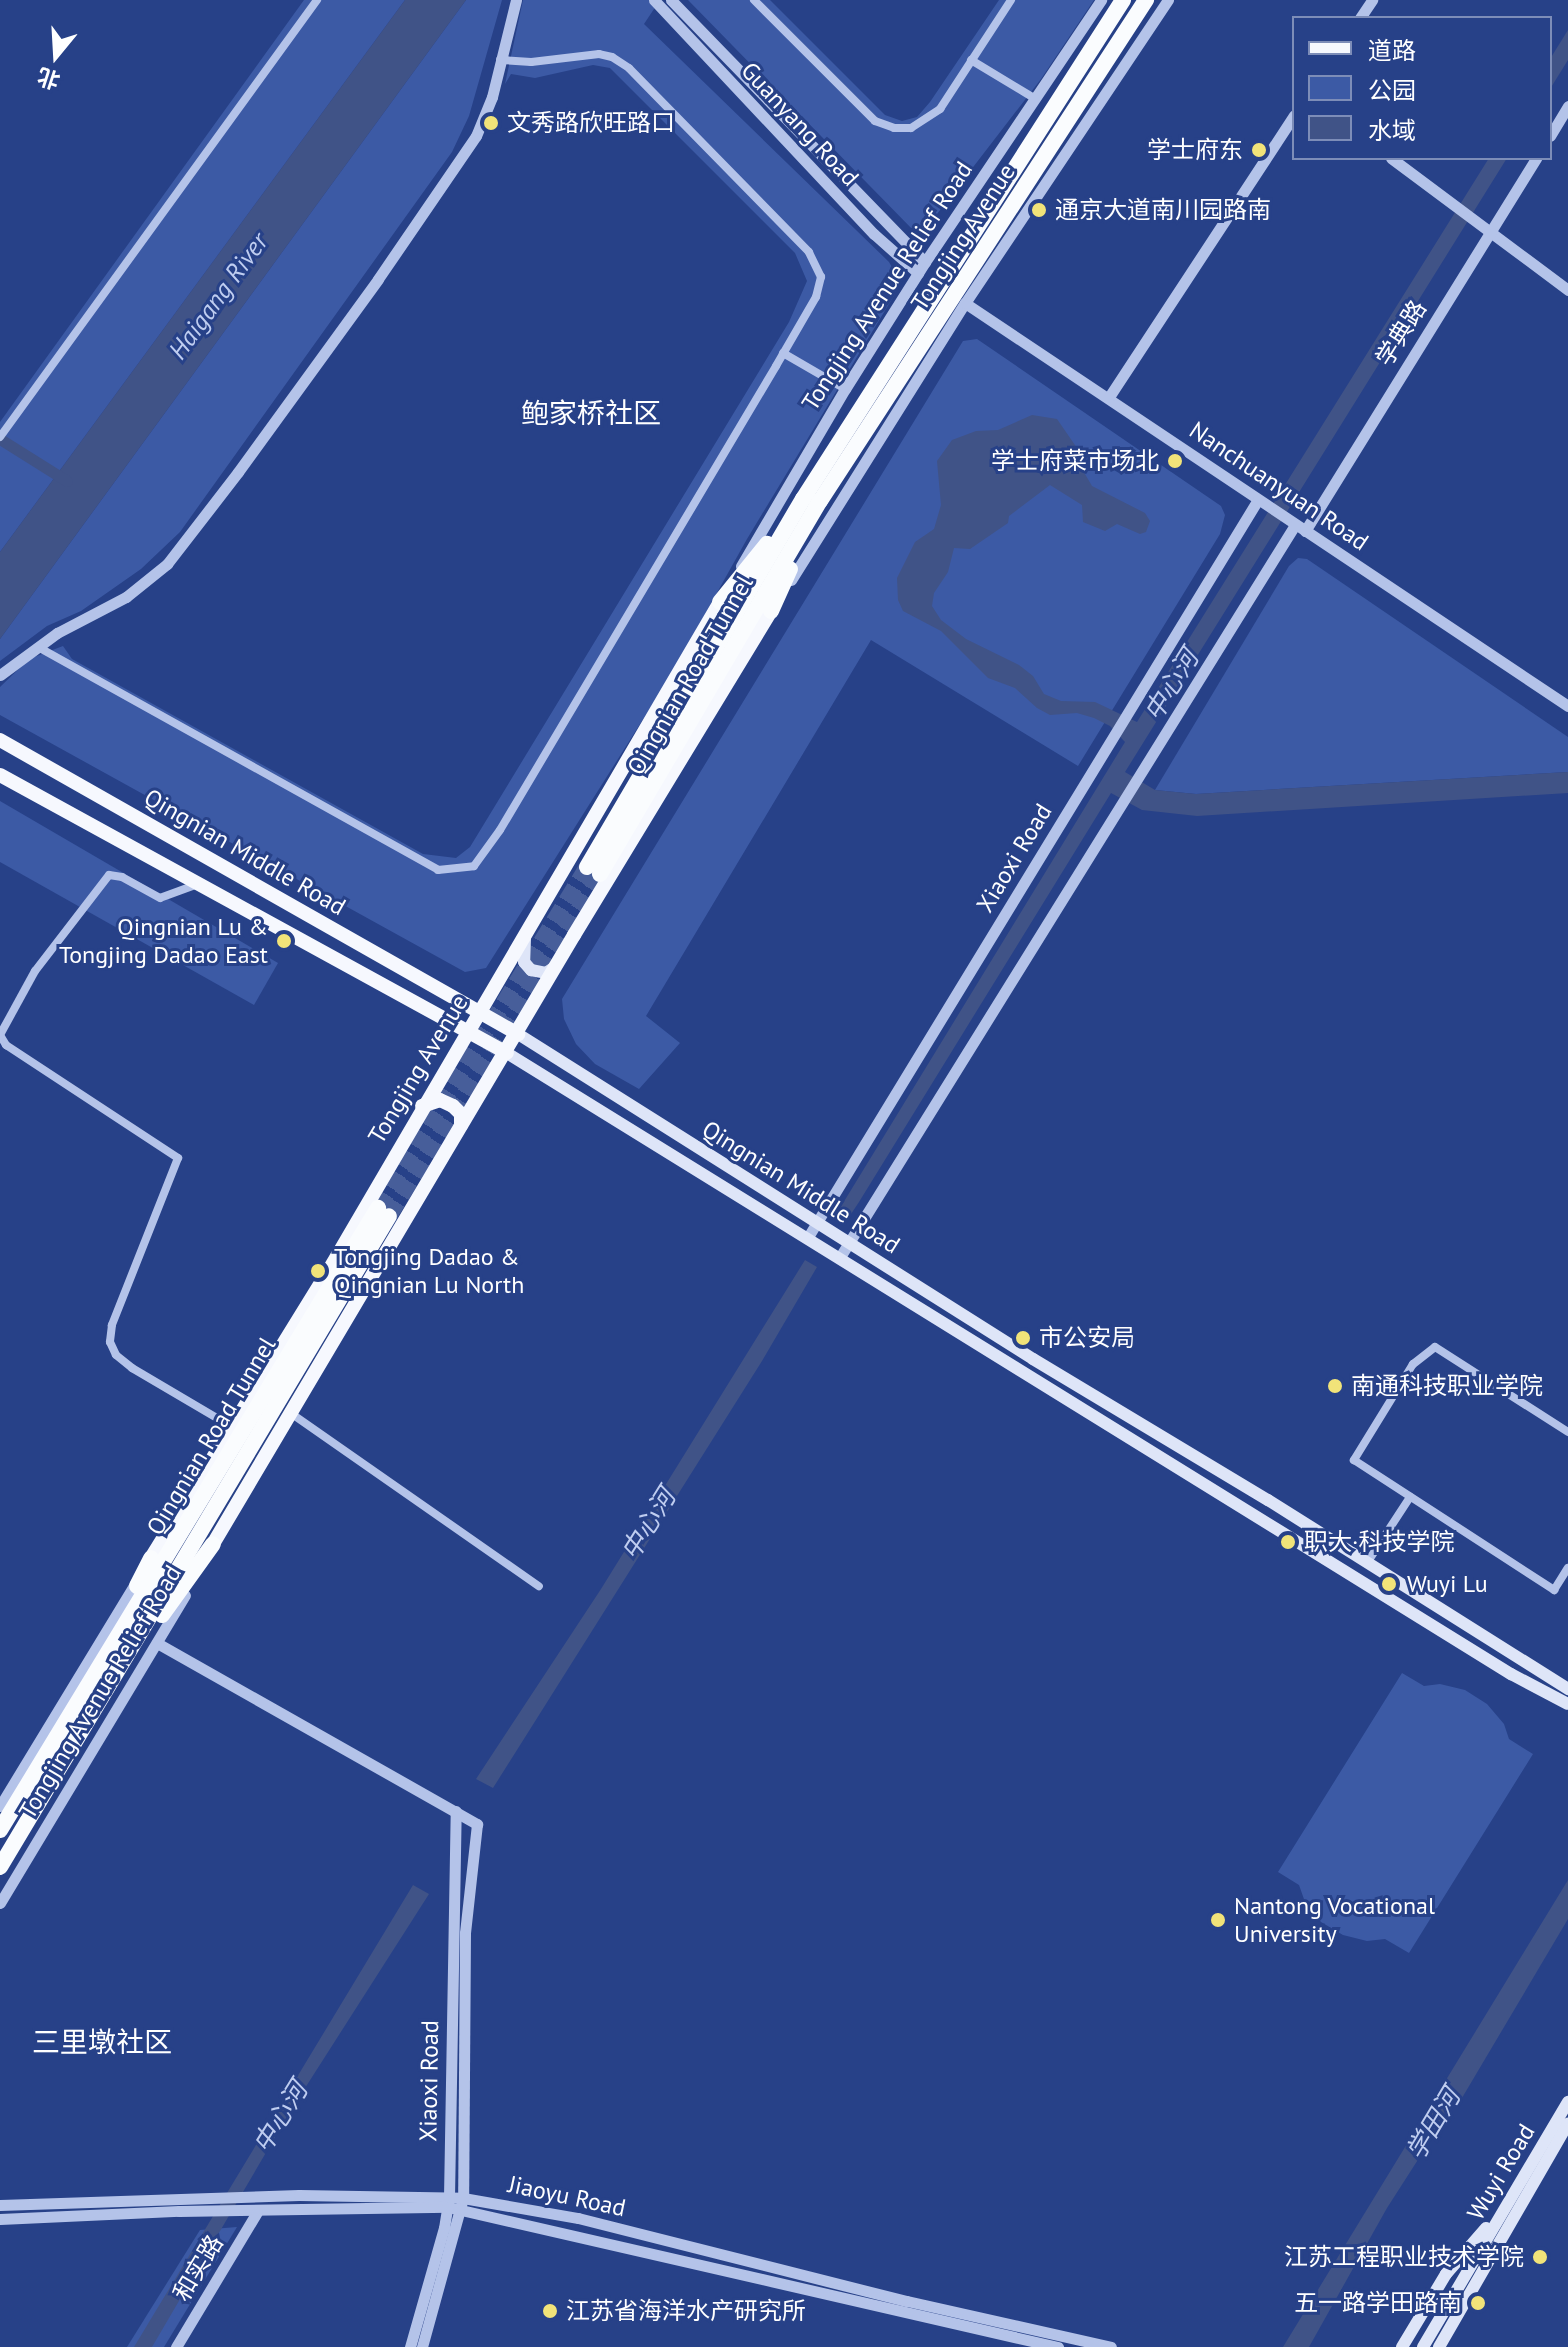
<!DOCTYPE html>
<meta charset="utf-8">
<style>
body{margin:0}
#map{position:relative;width:1568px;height:2347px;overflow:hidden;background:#274188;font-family:"PT Sans","Noto Sans SC",sans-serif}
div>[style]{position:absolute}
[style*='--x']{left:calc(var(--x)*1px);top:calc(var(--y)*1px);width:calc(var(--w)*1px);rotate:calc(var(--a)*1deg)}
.green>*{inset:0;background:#3c5aa5}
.water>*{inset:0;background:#405387}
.canal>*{height:11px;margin:-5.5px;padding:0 5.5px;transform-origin:5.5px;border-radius:5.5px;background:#405387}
.trunk-tunnel>*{height:16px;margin-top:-8px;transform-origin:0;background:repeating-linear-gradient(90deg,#475e9a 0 16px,transparent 0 24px)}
.minor>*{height:8px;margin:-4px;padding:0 4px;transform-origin:4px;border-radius:4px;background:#b4c3e9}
.tertiary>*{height:11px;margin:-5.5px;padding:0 5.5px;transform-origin:5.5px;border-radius:5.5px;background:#b4c3e9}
.secondary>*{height:12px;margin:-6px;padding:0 6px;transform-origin:6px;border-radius:6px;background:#dee5f8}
.primary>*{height:14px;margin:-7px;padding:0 7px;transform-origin:7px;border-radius:7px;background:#f6f8fe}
.trunk>*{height:16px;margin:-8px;padding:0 8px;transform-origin:8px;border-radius:8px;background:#fafcfe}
.dots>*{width:22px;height:22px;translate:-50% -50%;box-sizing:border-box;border:4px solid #274188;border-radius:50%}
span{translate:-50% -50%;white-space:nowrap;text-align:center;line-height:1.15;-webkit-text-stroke:6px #274188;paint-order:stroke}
.poi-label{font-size:24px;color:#fff}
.left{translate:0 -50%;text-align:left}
.right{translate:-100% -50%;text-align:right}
.street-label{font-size:24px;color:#fff}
.water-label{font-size:26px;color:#bfcdf0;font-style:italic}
.quarter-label{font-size:28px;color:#fff}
.legend{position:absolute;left:1292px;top:16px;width:260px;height:144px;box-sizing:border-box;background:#274188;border:2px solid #7d8db8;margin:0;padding:10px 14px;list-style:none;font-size:24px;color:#fff}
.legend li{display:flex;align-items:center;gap:16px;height:40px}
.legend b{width:40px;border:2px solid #7d8db8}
.north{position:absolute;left:16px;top:16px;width:80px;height:80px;-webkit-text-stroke:6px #274188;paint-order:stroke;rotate:198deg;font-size:22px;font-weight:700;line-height:32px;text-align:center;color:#fff}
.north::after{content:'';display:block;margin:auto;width:28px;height:36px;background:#fff;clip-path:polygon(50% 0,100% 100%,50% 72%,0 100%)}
</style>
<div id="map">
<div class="green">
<i style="clip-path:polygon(304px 0,405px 0,0 552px,0 422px)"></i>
<i style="clip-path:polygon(466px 0,502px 0,469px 116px,452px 152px,180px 532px,141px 569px,81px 611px,47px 626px,0 661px,0 639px)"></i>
<i style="clip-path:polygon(523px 0,660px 0,644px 24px,889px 262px,898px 278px,895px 294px,747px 539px,671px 675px,486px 968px,465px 972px,0 715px,0 687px,29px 659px,63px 646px,72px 659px,423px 854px,456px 858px,470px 847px,789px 322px,807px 281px,795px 253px,610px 68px,593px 65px,535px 78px,511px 74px,505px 84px)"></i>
<i style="clip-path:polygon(688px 0,770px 0,885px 115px,902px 121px,917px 117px,930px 102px,999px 0,1094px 0,1041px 79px,927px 227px,914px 231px)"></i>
<i style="clip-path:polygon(977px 339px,1221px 506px,1225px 515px,1220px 534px,1078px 766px,871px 640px,646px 1016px,680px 1043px,639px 1089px,595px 1064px,576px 1044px,564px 1019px,562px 999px,963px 341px)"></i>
<i style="clip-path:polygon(1298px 558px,1307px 559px,1568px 737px,1568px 772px,1196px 794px,1155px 790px,1289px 566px)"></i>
<i style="clip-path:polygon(0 801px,278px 963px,254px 1005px,0 862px)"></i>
<i style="clip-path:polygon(1402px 1673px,1424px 1686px,1440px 1684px,1465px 1690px,1487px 1704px,1504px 1724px,1509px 1739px,1533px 1754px,1409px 1953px,1385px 1939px,1367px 1941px,1343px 1935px,1321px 1922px,1305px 1902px,1299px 1885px,1278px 1872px)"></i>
<i style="clip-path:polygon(237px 2227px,164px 2347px,127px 2347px,200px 2230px)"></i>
</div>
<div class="water">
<i style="clip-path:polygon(405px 0,466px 0,0 639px,0 552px)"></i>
<i style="clip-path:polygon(1568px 30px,1568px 60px,1550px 89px,1550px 59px)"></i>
<i style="clip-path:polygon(1489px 158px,1507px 158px,1125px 772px,1155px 790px,1196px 794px,1568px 772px,1568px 793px,1197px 816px,1142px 810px,1111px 793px,859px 1202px,851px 1214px,844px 1211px,840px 1208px,1125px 742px,1110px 726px,1094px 718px,1077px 713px,1050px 715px,1037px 708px,1015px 688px,988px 678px,941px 631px,903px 611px,898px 600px,897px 578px,915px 542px,934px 529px,941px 505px,937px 461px,952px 440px,976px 431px,998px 430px,1032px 415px,1057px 419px,1077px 448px,1082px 469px,1092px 486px,1145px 513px,1150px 521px,1146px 532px,1140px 534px,1117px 524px,1105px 531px,1083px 522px,1082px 505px,1050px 485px,1009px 516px,1008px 523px,970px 549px,954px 548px,948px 572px,934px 593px,932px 606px,941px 620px,966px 639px,1019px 665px,1033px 676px,1044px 694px,1061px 701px,1095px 702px,1137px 722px)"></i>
<i style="clip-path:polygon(805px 1260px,817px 1267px,762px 1361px,493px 1788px,476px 1779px,601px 1589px)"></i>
<i style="clip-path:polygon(1568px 1880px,1568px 1919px,1459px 2103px,1455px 2102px,1387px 2208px,1309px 2347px,1283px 2347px)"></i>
<i style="clip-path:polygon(413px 1885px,429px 1894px,291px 2110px,152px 2347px,134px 2347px)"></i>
</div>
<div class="canal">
<i style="--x:0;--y:439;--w:79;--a:32.1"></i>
</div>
<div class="trunk-tunnel">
<i style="--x:378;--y:1208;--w:400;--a:-58.5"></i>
<i style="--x:389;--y:1216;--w:402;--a:-58.3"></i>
</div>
<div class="minor">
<i style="--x:754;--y:0;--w:171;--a:45"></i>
<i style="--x:875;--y:121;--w:20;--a:20"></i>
<i style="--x:894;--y:128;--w:17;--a:0"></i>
<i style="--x:911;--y:128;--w:35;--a:-33"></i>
<i style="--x:940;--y:109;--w:130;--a:-56.9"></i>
<i style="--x:971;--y:60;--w:74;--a:31.1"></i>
<i style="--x:783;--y:353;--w:72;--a:30.1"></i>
<i style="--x:0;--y:437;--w:540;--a:-54.04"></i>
<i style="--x:38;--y:647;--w:458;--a:29.1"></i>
<i style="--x:438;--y:870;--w:36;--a:-6"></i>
<i style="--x:474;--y:866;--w:44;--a:-54.2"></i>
<i style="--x:500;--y:830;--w:540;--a:-59.25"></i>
<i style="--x:776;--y:366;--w:80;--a:-59.9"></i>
<i style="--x:816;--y:297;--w:21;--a:-76"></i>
<i style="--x:821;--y:277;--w:28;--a:-116"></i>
<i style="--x:809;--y:252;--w:257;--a:-134.4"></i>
<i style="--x:629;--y:68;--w:20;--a:-147"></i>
<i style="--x:612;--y:57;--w:13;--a:-167"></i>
<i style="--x:599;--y:54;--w:68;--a:173.3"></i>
<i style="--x:531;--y:62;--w:31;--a:-176"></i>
<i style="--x:198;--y:884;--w:40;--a:159.8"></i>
<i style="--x:160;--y:898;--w:43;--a:-151.1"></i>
<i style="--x:122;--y:877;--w:13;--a:-171"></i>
<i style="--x:109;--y:875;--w:121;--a:127.6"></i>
<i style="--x:35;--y:971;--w:73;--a:118.7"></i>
<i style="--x:0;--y:1035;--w:12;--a:59"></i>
<i style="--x:6;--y:1045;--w:206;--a:33.3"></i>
<i style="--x:178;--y:1158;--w:180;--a:111.6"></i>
<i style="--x:112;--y:1325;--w:17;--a:97"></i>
<i style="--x:110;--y:1342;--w:14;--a:65"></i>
<i style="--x:116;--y:1355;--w:21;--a:39"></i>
<i style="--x:132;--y:1368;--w:116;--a:30.5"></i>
<i style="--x:292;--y:1414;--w:301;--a:34.9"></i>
<i style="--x:1568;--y:1432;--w:158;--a:-147.4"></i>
<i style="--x:1435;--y:1347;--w:28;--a:142"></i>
<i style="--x:1413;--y:1364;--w:113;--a:121.6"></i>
<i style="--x:1354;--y:1460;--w:239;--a:33"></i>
<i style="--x:1554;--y:1590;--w:26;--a:-58"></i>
<i style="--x:1367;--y:1563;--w:79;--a:-56.9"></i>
</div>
<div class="tertiary">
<i style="--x:654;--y:0;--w:321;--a:46.8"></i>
<i style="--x:874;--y:234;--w:59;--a:41.6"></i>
<i style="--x:671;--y:0;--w:365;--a:45.9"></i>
<i style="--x:1360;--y:18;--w:22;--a:-56"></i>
<i style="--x:1550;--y:136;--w:35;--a:-59"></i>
<i style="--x:1391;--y:158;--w:221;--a:36.7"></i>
<i style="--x:965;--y:303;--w:725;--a:33.76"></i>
<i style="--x:1109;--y:397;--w:337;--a:-56.7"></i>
<i style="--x:1305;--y:531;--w:439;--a:-58.2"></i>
<i style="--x:741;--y:566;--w:205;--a:-59.6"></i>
<i style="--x:845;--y:389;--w:150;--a:-57.8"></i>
<i style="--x:925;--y:262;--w:316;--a:-56.1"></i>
<i style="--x:791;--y:580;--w:327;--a:-57.9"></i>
<i style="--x:965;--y:303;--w:365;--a:-56.2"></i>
<i style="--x:0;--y:675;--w:71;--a:-36.4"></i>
<i style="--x:57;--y:633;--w:78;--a:-27.6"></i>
<i style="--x:126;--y:597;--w:53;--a:-38.8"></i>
<i style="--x:167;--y:564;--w:116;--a:-52.3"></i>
<i style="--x:238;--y:472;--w:238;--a:-54"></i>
<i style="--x:378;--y:279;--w:173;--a:-55.6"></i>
<i style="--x:476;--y:136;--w:42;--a:-67.7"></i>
<i style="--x:492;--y:97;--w:100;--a:-76.1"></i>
<i style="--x:808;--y:1237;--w:862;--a:-58.61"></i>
<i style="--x:840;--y:1257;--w:862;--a:-58.14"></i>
<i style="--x:157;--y:1643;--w:368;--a:29.5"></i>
<i style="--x:477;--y:1824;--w:110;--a:96.3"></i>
<i style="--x:465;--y:1933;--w:265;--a:90.4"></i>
<i style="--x:463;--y:2198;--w:155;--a:105.4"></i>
<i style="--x:0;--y:1806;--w:266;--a:-58.7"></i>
<i style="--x:0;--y:1903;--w:359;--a:-59"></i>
<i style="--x:0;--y:2205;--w:299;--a:-1.9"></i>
<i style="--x:299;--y:2195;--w:164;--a:1"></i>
<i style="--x:463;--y:2198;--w:117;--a:9.9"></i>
<i style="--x:578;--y:2218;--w:339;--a:14.2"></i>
<i style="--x:907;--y:2301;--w:209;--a:12.7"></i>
<i style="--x:0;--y:2219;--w:179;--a:-2.6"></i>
<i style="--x:179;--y:2211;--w:269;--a:-0.9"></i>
<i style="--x:448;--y:2207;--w:626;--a:12.93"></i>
<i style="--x:176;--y:2347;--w:157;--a:-59"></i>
<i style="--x:410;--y:2347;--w:124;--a:-74.1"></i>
<i style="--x:444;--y:2228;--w:31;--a:-81"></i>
<i style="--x:449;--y:2197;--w:386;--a:-89"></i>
</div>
<div class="secondary">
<i style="--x:525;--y:938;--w:24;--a:92"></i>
<i style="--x:524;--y:962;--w:11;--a:49"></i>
<i style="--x:531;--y:970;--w:15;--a:11"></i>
<i style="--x:546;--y:973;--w:11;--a:-34"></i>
<i style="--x:518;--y:1034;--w:609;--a:32.25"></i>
<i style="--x:1033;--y:1359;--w:274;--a:31"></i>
<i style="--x:1268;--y:1500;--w:355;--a:32.2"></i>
<i style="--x:507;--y:1053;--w:1181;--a:31.74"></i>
<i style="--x:1511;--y:1674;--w:64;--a:27.8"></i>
<i style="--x:1402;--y:2347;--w:85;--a:-58.9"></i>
<i style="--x:1446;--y:2274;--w:61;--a:-49"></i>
<i style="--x:1423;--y:2347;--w:285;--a:-59.4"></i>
<i style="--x:1439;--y:2347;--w:258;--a:-60"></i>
</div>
<div class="primary">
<i style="--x:0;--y:740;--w:596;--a:29.58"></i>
<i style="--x:0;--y:775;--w:578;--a:28.74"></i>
<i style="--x:422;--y:1106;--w:19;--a:-18"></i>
<i style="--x:440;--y:1100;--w:14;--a:25"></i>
<i style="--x:453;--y:1106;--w:11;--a:45"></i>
<i style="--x:461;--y:1114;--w:11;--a:90"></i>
<i style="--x:213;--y:1544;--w:708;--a:-59.34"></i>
<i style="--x:574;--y:935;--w:379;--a:-58.7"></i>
<i style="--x:151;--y:1558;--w:333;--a:-58.3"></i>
<i style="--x:326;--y:1275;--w:780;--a:-59.65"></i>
</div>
<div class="trunk">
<i style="--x:720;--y:602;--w:75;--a:-51"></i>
<i style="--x:771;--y:611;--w:46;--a:-65.7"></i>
<i style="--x:587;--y:867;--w:427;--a:-59.6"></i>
<i style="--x:803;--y:499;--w:593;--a:-57.33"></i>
<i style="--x:600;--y:874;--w:433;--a:-59.5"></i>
<i style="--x:820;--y:501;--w:598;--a:-56.95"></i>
<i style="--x:137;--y:1586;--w:31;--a:-63"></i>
<i style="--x:162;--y:1615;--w:87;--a:-54.3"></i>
<i style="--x:0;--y:1830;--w:728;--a:-58.71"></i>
<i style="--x:0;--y:1867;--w:758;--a:-59.14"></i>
</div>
<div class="dots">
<i style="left:491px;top:123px;background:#f1e379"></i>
<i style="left:1259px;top:150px;background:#f1e379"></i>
<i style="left:1039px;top:210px;background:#f1e379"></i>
<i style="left:1175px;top:461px;background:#f1e379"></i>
<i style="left:284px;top:941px;background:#f1e379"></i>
<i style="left:318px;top:1271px;background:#f1e379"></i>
<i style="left:1023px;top:1338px;background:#f1e379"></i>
<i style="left:1335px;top:1386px;background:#f1e379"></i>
<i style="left:1288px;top:1542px;background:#f1e379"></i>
<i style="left:1389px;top:1584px;background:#f1e379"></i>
<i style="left:1218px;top:1920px;background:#f1e379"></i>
<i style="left:1540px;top:2257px;background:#f1e379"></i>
<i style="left:1478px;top:2303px;background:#f1e379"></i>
<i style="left:550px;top:2311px;background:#f1e379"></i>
</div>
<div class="poi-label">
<span class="left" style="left:507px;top:123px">文秀路欣旺路口</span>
<span class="right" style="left:1243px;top:150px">学士府东</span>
<span class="left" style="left:1055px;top:210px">通京大道南川园路南</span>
<span class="right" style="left:1159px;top:461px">学士府菜市场北</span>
<span class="right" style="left:268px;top:941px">Qingnian Lu &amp;<br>Tongjing Dadao East</span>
<span class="left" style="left:334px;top:1271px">Tongjing Dadao &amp;<br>Qingnian Lu North</span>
<span class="left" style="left:1039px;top:1338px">市公安局</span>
<span class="left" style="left:1351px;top:1386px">南通科技职业学院</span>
<span class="left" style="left:1304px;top:1542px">职大·科技学院</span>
<span class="left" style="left:1407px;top:1584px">Wuyi Lu</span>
<span class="left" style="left:1234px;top:1920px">Nantong Vocational<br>University</span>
<span class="right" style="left:1524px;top:2257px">江苏工程职业技术学院</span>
<span class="right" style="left:1462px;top:2303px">五一路学田路南</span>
<span class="left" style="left:566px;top:2311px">江苏省海洋水产研究所</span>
</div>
<div class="street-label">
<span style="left:800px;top:124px;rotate:47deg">Guanyang Road</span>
<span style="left:963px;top:237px;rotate:-57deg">Tongjing Avenue</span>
<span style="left:887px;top:286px;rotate:-57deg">Tongjing Avenue Relief Road</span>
<span style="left:1401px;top:333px;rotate:-58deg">学典路</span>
<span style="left:1279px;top:486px;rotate:34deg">Nanchuanyuan Road</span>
<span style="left:690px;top:675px;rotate:-60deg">Qingnian Road Tunnel</span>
<span style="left:245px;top:852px;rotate:30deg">Qingnian Middle Road</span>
<span style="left:1014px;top:858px;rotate:-59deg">Xiaoxi Road</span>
<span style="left:418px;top:1069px;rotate:-59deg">Tongjing Avenue</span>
<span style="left:801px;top:1187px;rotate:32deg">Qingnian Middle Road</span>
<span style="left:211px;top:1436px;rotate:-59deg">Qingnian Road Tunnel</span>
<span style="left:100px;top:1692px;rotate:-59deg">Tongjing Avenue Relief Road</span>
<span style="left:429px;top:2081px;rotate:-89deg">Xiaoxi Road</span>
<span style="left:1501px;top:2172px;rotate:-59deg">Wuyi Road</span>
<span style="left:567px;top:2196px;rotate:12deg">Jiaoyu Road</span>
<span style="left:198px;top:2268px;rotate:-59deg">和实路</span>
</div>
<div class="water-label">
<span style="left:218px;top:296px;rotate:-54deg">Haigang River</span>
<span style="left:1171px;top:685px;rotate:-58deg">中心河</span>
<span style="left:648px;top:1524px;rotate:-58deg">中心河</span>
<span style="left:280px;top:2117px;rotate:-58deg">中心河</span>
<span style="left:1433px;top:2124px;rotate:-59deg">学田河</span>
</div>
<div class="quarter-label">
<span style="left:591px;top:413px">鲍家桥社区</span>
<span style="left:102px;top:2042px">三里墩社区</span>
</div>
<ul class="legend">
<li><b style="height:10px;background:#f6f8fe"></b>道路</li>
<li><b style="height:22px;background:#3c5aa5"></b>公园</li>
<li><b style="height:22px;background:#405387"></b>水域</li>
</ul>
<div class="north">北</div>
</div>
